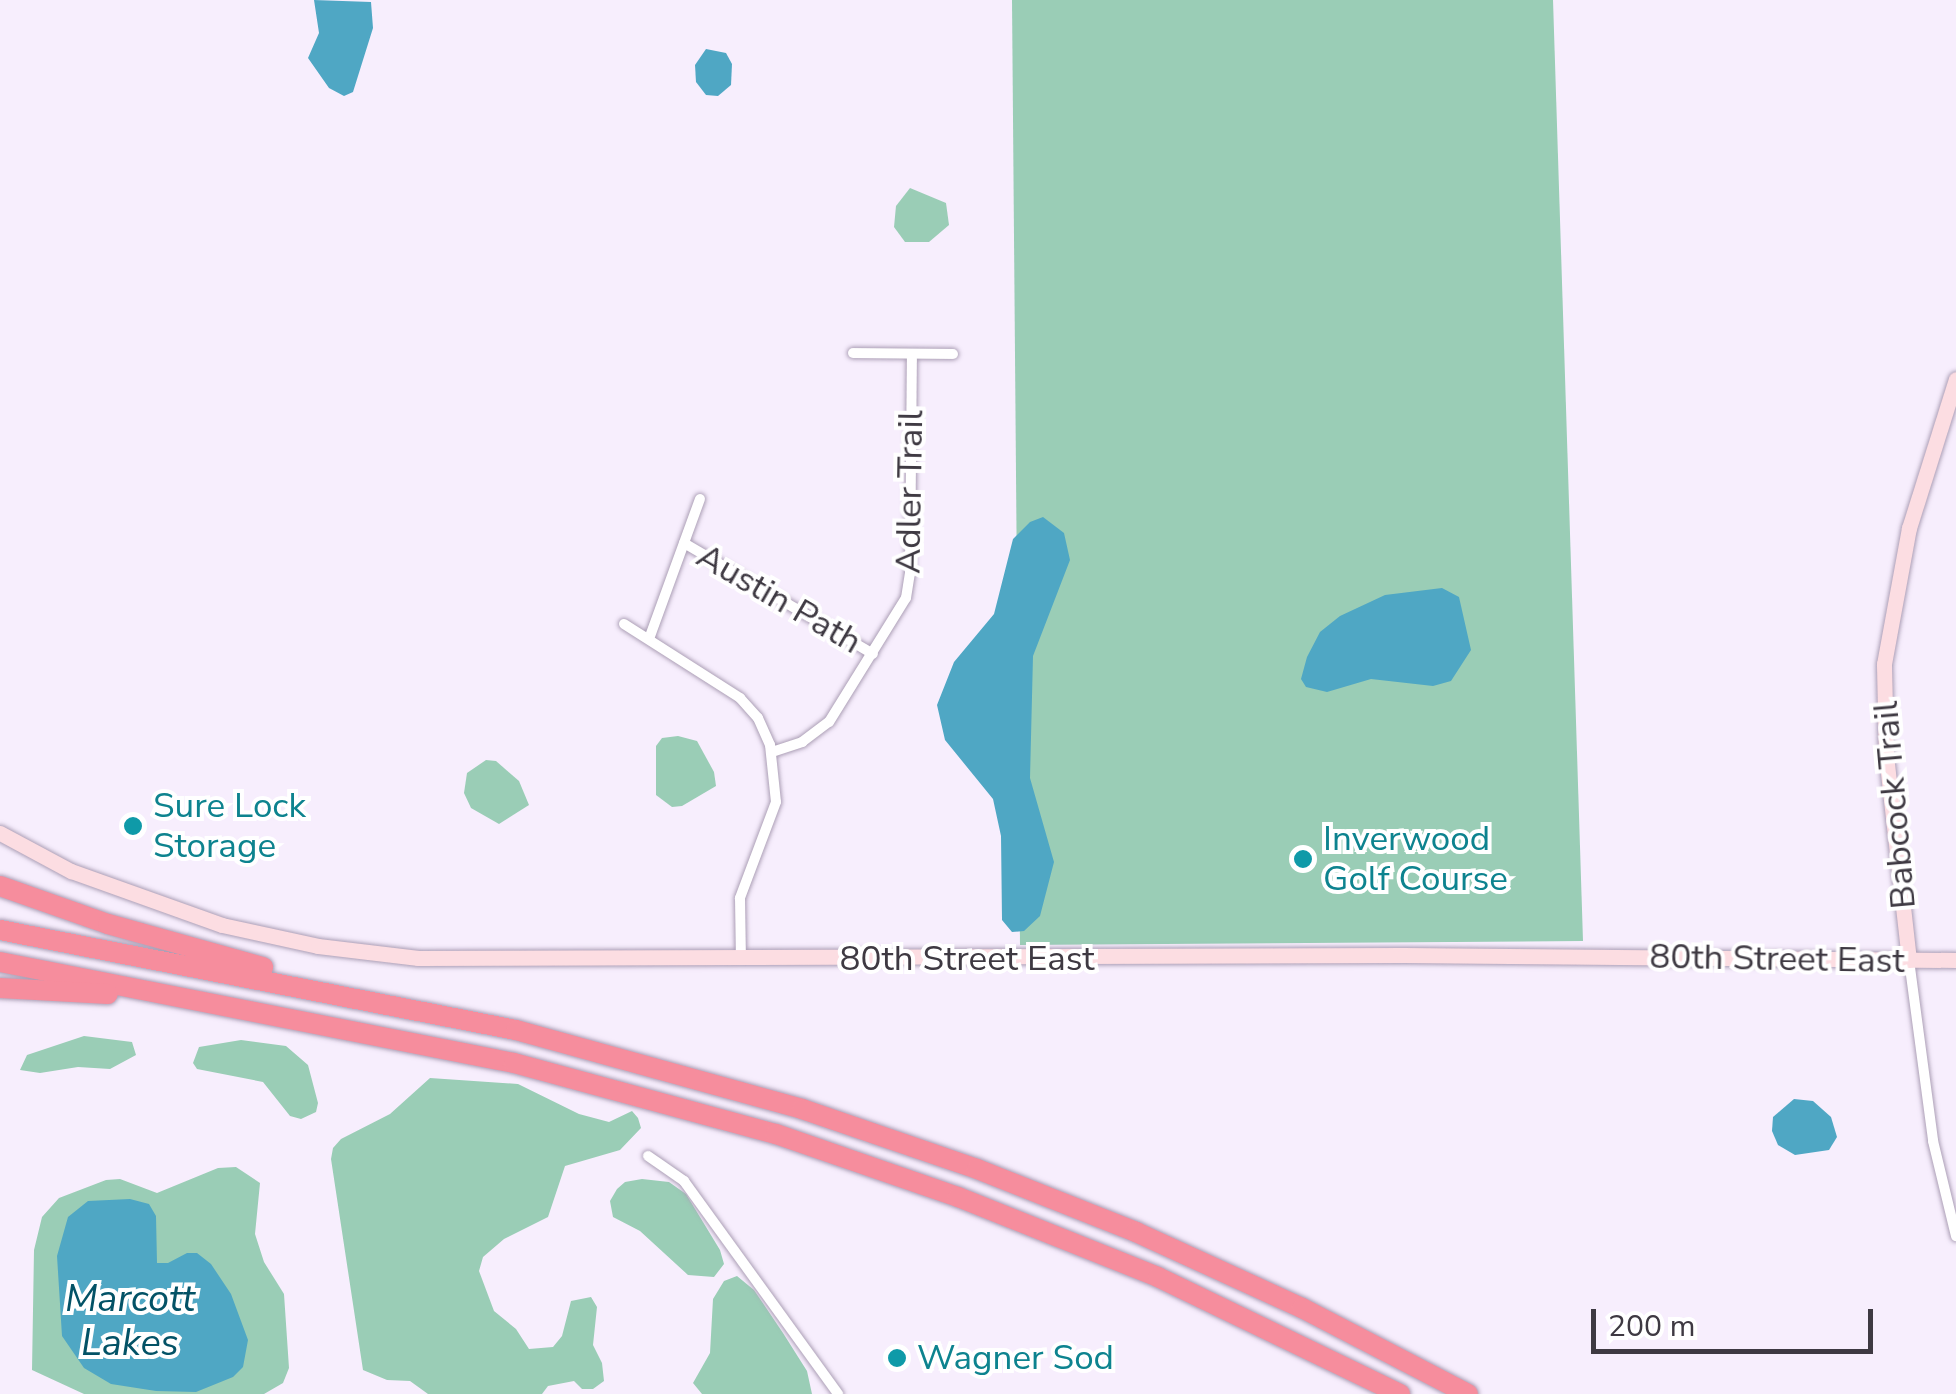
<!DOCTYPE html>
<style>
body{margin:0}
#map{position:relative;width:1956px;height:1394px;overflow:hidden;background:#f7eefd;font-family:"Nunito Sans",sans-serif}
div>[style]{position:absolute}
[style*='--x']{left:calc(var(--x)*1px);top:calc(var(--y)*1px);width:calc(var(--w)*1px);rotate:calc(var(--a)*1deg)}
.green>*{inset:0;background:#9acdb6}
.water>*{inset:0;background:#4fa7c4}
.roads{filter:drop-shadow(0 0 2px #ac9fb6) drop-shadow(0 0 2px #ac9fb6)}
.street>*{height:10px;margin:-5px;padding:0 5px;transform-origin:5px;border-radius:5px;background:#fff}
.secondary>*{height:15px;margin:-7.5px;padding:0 7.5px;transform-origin:7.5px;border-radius:7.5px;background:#fcdde2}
.highway>*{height:20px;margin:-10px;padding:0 10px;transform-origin:10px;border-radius:10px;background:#f68d9d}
.dots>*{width:28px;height:28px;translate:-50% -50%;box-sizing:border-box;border:5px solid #fff;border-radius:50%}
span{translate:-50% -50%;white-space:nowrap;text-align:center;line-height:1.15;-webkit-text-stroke:8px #fff;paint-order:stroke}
.street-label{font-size:35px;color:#3e3942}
.culture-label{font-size:35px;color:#0d838f}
.left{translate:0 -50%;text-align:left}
.water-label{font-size:38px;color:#035266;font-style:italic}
.scale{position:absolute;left:1591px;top:1309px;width:282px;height:45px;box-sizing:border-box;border:5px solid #3e3942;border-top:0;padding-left:12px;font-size:30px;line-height:35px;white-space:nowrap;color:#3e3942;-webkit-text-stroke:8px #fff;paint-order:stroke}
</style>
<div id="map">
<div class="green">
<i style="clip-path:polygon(1012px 0,1553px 0,1583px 941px,1020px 945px)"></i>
<i style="clip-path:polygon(910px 188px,946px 203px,949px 225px,929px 242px,905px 242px,894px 227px,896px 206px)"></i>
<i style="clip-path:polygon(678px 736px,697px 741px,714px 772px,716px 786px,682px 806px,672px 807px,656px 795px,656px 746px,662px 738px)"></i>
<i style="clip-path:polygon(486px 760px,496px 761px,519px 781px,529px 805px,499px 824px,471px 808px,464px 793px,467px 773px)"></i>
<i style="clip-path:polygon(84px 1036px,132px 1042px,136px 1055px,110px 1069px,78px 1067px,40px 1073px,20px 1070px,27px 1055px)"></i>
<i style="clip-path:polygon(241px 1040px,286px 1046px,308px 1065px,318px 1103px,316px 1112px,301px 1119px,290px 1116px,263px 1082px,197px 1069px,193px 1063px,199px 1047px)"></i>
<i style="clip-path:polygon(430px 1078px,518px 1084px,579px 1114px,609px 1122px,632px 1111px,638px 1118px,641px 1128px,620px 1150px,565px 1166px,548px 1217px,504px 1239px,483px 1257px,479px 1271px,494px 1311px,516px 1329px,529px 1349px,553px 1347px,562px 1336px,571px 1301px,591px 1297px,597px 1307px,593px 1345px,602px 1363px,604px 1381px,593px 1389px,582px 1389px,574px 1381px,548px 1386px,542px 1394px,428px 1394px,410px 1381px,387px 1380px,363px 1370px,331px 1159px,333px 1148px,341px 1139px,390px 1114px)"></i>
<i style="clip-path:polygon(236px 1167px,260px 1183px,255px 1234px,264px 1262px,284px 1294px,289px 1368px,283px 1383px,264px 1394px,84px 1394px,32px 1370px,34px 1250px,42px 1217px,59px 1198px,106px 1180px,120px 1179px,157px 1193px,218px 1168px)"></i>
<i style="clip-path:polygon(642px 1179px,669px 1182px,686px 1194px,720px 1250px,724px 1264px,714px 1277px,688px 1275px,640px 1231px,613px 1217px,610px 1201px,617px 1189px,625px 1182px)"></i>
<i style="clip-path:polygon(737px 1276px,754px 1290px,783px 1333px,807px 1371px,812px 1394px,702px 1394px,693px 1383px,710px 1353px,713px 1299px,724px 1281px)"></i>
</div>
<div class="water">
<i style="clip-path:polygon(314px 0,371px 2px,373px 28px,353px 92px,344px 96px,329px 88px,308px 58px,319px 33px)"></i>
<i style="clip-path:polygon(706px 49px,726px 53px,732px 64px,731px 85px,718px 96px,706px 95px,696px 82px,695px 65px)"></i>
<i style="clip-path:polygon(1043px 517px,1064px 533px,1070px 560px,1033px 656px,1030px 778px,1054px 862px,1040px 916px,1024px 931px,1012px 932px,1002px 920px,1001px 836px,993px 799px,945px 740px,937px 705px,954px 662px,994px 614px,1013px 539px,1030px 522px)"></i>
<i style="clip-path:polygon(1442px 588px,1459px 597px,1471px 650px,1451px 681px,1433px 686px,1371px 679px,1327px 692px,1306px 687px,1301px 679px,1307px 657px,1320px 632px,1340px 616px,1385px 595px)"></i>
<i style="clip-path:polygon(1794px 1099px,1813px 1101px,1831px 1117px,1837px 1137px,1829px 1150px,1795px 1155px,1778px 1145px,1772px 1131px,1773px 1117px)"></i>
<i style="clip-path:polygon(88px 1201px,130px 1199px,149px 1204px,156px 1216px,157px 1263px,168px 1263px,187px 1253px,197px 1253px,211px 1264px,231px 1294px,248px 1340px,243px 1367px,233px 1377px,196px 1392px,156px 1391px,111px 1384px,84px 1368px,62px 1336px,57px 1256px,68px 1217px)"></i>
</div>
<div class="roads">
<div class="street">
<i style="--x:853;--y:353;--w:100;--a:0.6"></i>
<i style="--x:684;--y:543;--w:219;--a:30.4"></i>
<i style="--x:624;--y:624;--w:138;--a:32.5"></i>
<i style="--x:740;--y:698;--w:27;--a:48"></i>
<i style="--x:758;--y:718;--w:30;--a:66"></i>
<i style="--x:770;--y:745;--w:57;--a:84"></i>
<i style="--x:776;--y:802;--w:103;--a:110.6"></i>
<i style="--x:740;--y:898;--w:61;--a:89.1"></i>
<i style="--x:649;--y:639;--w:149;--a:-70"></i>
<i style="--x:772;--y:752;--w:32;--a:-18"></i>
<i style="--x:802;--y:742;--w:34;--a:-37"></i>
<i style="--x:829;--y:722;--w:146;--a:-58.2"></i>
<i style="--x:906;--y:598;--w:24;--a:-81"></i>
<i style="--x:910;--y:574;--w:220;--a:-89.5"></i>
<i style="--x:1909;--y:960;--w:183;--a:82.4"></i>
<i style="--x:1933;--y:1141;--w:98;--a:76.4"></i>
<i style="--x:648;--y:1156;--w:44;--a:34.8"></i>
<i style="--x:684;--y:1181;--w:263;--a:54.1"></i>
</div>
<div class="secondary">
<i style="--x:0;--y:833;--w:81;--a:28.2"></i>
<i style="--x:71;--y:871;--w:160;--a:19.7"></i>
<i style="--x:222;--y:925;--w:98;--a:12.3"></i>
<i style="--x:318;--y:946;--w:101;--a:6.8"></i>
<i style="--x:418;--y:958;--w:986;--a:-0.17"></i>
<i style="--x:1404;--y:955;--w:552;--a:0.52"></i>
<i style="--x:1909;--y:960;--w:207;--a:-96.4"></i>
<i style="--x:1886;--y:754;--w:90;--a:-91.3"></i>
<i style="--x:1884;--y:664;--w:138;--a:-79.6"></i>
<i style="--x:1909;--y:528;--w:156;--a:-72.5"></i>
</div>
<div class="highway">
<i style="--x:0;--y:886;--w:114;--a:19.4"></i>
<i style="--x:108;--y:924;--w:161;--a:15.5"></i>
<i style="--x:0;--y:930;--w:526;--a:10.97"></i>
<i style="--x:516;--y:1030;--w:297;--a:15.4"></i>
<i style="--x:802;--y:1109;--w:185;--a:18.9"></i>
<i style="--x:977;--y:1169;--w:171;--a:21.6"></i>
<i style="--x:1136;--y:1232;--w:183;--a:24.6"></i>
<i style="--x:1302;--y:1308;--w:187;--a:27.4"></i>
<i style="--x:0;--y:962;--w:524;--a:11.12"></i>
<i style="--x:514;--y:1063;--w:271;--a:15.2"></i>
<i style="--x:776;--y:1134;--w:193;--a:19.1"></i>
<i style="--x:958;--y:1197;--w:215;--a:21.8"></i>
<i style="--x:1158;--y:1277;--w:269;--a:25.8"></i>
<i style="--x:0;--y:988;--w:108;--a:3.2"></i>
</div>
</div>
<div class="dots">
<i style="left:133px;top:826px;background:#0f9aa8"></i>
<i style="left:1303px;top:859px;background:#0f9aa8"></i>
<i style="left:897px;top:1358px;background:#0f9aa8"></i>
</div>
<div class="street-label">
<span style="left:910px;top:492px;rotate:-89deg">Adler Trail</span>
<span style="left:779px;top:599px;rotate:30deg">Austin Path</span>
<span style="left:1895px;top:805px;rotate:-95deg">Babcock Trail</span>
<span style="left:967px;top:959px">80th Street East</span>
<span style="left:1777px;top:959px;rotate:1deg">80th Street East</span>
</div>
<div class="culture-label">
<span class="left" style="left:153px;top:826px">Sure Lock<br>Storage</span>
<span class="left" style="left:1323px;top:859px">Inverwood<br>Golf Course</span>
<span class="left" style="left:917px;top:1358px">Wagner Sod</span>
</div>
<div class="water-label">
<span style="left:130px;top:1321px">Marcott<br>Lakes</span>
</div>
<div class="scale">200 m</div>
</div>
